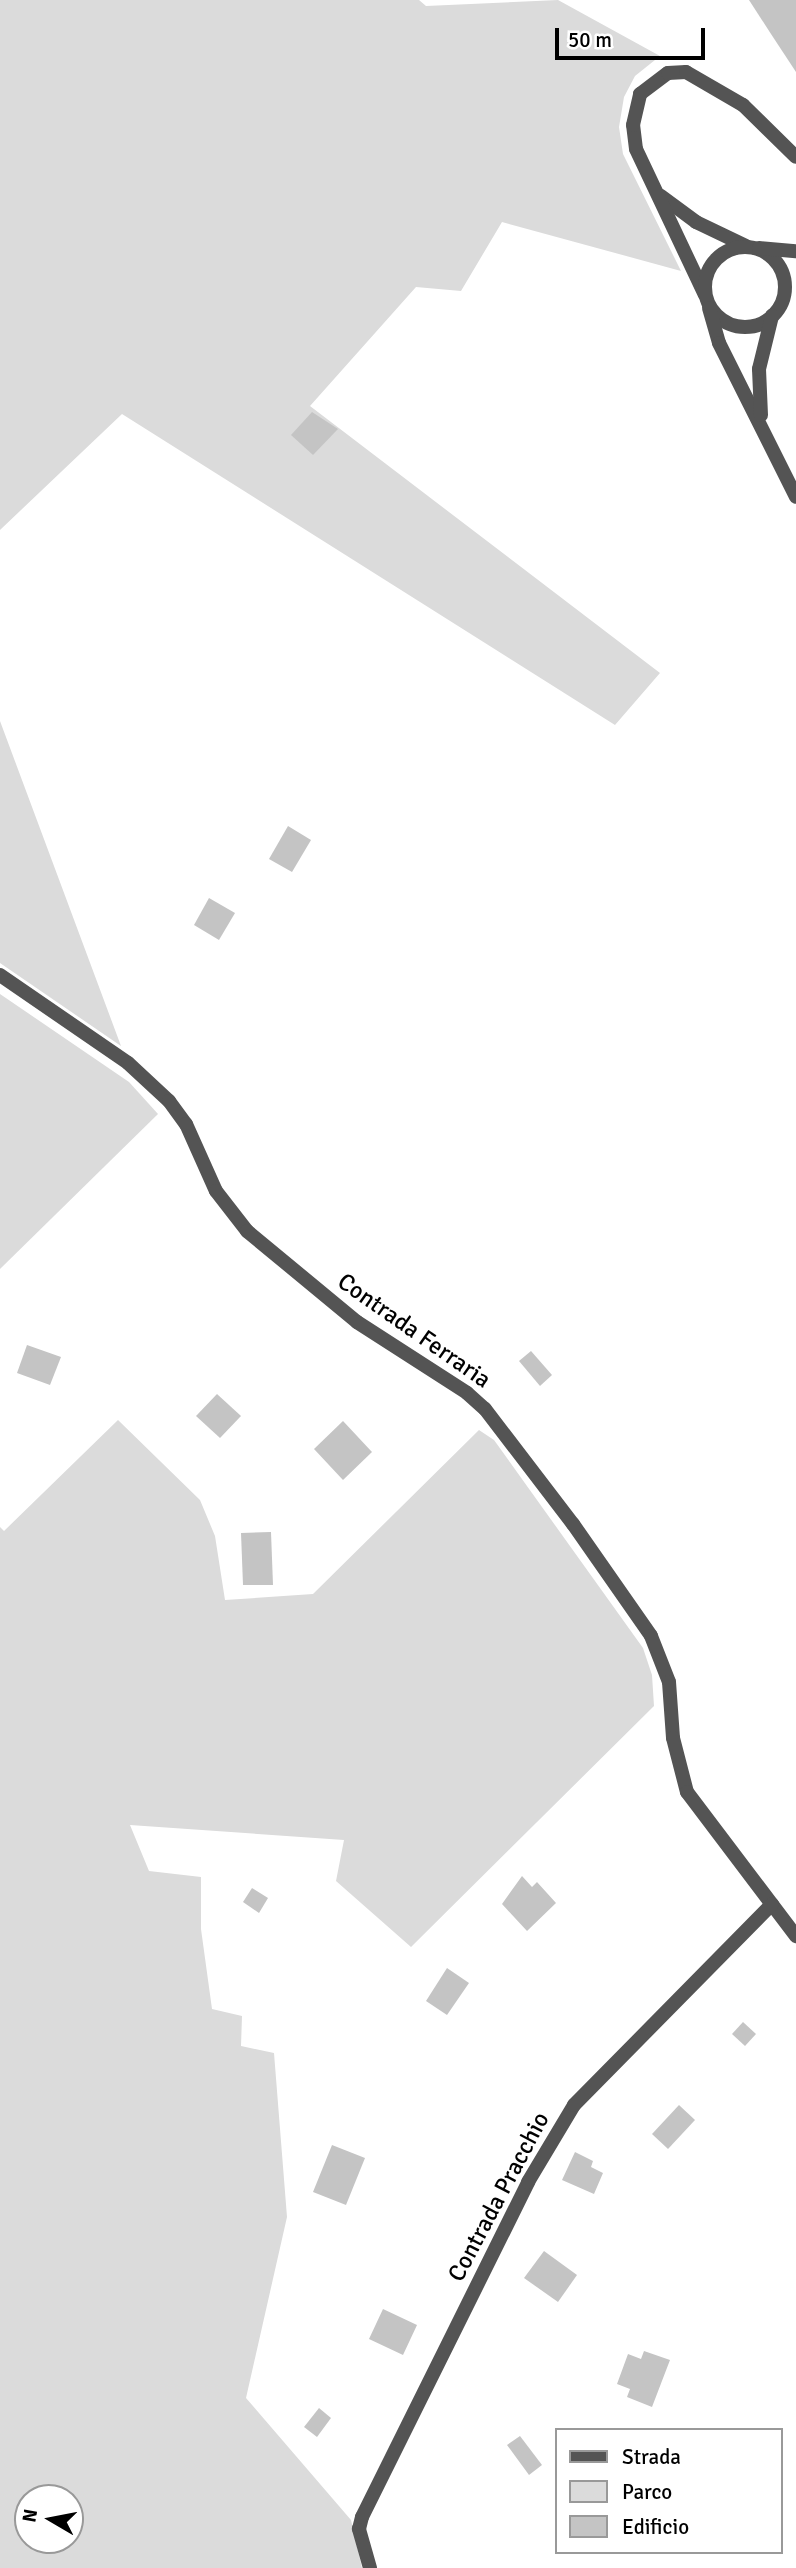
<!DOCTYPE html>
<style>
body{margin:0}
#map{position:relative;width:796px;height:2568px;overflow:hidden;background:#fff;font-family:Signika,sans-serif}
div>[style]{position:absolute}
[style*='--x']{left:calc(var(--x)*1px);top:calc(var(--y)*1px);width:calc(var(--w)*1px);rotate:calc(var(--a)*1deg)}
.green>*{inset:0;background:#dbdbdb}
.building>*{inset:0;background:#c4c4c4}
.minor>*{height:14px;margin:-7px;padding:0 7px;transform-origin:7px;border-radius:7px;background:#545454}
.tertiary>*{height:14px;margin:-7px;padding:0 7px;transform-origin:7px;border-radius:7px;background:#545454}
.tertiary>.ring{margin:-7px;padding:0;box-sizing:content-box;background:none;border:14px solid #545454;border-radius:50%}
span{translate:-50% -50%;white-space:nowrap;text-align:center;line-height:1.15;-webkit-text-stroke:7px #fff;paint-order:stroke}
.street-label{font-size:24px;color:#000}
.legend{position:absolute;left:555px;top:2428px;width:228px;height:126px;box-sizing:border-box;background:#fff;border:2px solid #999;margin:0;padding:9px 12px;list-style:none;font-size:21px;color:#000}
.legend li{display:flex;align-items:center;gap:14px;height:35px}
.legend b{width:35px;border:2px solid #999}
.north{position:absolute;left:14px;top:2484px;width:70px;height:70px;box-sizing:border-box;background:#fff;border:2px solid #999;border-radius:50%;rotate:280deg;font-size:19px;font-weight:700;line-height:28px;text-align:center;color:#000}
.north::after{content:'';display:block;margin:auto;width:24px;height:32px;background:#000;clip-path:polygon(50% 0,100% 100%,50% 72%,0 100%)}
.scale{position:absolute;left:555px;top:28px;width:150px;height:32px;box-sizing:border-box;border:4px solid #000;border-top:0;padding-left:9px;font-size:21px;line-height:24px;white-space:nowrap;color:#000;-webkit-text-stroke:5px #fff;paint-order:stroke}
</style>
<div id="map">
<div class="green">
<i style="clip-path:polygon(0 0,419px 0,426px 6px,558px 0,660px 56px,635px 76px,624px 97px,619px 127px,623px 154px,681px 271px,502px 222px,461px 291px,416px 287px,310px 406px,660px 673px,615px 725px,122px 414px,0 530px)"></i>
<i style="clip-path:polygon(0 720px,0 721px,121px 1046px,0 963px)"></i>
<i style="clip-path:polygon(0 994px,129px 1082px,158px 1114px,0 1269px)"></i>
<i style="clip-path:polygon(evenodd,118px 1420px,200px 1500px,215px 1536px,225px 1600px,313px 1594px,479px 1430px,494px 1440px,643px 1648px,652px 1675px,654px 1706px,411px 1947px,336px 1881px,344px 1840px,130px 1825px,149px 1871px,201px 1877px,201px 1929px,212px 2009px,242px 2016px,241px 2046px,274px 2053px,287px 2217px,246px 2398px,351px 2520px,362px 2568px,0 2568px,0 1527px,4px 1531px,118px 1420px,28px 2498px,70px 2498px,70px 2540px,28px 2540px,28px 2498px)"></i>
</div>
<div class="building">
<i style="clip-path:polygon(749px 0,796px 0,796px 72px,771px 34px)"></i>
<i style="clip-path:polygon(312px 412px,338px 429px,313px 455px,291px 435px)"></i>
<i style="clip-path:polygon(288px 826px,311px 840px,292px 872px,269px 859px)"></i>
<i style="clip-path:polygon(209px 898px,235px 913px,219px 940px,194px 925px)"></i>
<i style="clip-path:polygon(27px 1345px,61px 1357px,50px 1385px,17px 1373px)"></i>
<i style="clip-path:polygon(531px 1351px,552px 1375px,540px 1386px,519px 1361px)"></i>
<i style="clip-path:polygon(217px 1394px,241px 1416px,220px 1438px,196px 1416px)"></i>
<i style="clip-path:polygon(343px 1421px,372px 1452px,343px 1480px,314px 1449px)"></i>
<i style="clip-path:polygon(271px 1532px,273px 1585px,243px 1585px,241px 1533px)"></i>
<i style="clip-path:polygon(522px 1876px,532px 1887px,537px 1882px,556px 1903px,527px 1931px,502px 1904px)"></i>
<i style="clip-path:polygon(252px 1888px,268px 1898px,259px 1913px,243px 1902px)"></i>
<i style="clip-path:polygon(447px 1968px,469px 1983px,447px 2015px,426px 2001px)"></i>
<i style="clip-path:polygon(743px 2022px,756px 2034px,745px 2046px,732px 2034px)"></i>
<i style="clip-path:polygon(679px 2105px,695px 2120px,668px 2149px,652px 2134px)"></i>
<i style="clip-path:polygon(332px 2145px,365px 2158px,346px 2205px,313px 2192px)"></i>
<i style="clip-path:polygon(575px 2152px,593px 2161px,591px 2167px,603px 2173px,594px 2194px,562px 2180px)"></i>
<i style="clip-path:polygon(544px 2251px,577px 2275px,558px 2302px,524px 2278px)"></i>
<i style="clip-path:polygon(383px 2309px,417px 2325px,403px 2355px,369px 2339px)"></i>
<i style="clip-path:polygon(644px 2351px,670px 2360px,652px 2407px,627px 2397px,630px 2389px,617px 2384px,628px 2354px,641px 2359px)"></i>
<i style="clip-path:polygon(319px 2408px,331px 2418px,317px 2437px,304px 2427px)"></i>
<i style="clip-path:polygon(520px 2436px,542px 2465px,529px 2475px,507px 2445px)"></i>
</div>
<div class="minor">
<i style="--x:661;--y:196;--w:44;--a:36.6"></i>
<i style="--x:696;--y:222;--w:55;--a:25.6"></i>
<i style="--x:705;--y:295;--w:161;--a:-115.3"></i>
<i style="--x:636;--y:149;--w:24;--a:-97"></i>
<i style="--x:633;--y:125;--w:32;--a:-77"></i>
<i style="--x:640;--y:94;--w:35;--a:-37"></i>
<i style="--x:668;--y:73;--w:18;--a:-3"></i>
<i style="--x:686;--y:72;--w:66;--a:30.1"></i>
<i style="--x:743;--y:105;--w:74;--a:44.5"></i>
<i style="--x:0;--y:975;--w:155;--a:34.5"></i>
<i style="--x:128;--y:1063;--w:56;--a:42.8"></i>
<i style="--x:169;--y:1101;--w:29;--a:54"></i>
<i style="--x:186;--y:1124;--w:73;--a:65.9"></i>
<i style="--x:216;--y:1191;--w:51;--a:52.2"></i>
<i style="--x:247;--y:1231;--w:143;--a:39.6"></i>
<i style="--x:357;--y:1322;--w:131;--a:32.8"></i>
<i style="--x:467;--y:1393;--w:24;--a:42"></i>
<i style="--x:485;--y:1409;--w:145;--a:52.6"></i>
<i style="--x:573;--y:1524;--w:136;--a:55.1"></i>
<i style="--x:651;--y:1636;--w:49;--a:68.6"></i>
<i style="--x:669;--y:1682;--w:56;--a:85.9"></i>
<i style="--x:673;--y:1738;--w:56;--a:75.5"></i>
<i style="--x:687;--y:1792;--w:181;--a:52.9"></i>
<i style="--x:370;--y:2568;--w:41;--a:-105.8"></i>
<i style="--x:359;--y:2529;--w:12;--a:-76"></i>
<i style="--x:362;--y:2517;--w:374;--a:-63.6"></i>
<i style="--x:528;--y:2182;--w:90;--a:-59.1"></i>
<i style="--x:574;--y:2105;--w:282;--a:-45.4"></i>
</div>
<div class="tertiary">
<i class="ring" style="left:705px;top:247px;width:66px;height:66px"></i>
<i style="--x:759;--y:248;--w:37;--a:5"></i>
<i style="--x:709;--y:308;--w:36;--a:74"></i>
<i style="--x:719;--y:343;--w:172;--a:63.4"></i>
<i style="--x:761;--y:415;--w:46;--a:-92.5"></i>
<i style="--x:759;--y:369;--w:55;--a:-76.2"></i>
</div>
<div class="street-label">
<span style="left:414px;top:1331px;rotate:35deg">Contrada Ferraria</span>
<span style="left:499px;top:2197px;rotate:-62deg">Contrada Pracchio</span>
</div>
<ul class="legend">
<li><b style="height:9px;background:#545454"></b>Strada</li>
<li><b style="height:19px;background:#dbdbdb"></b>Parco</li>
<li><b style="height:19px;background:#c4c4c4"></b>Edificio</li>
</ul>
<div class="north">N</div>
<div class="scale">50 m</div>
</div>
